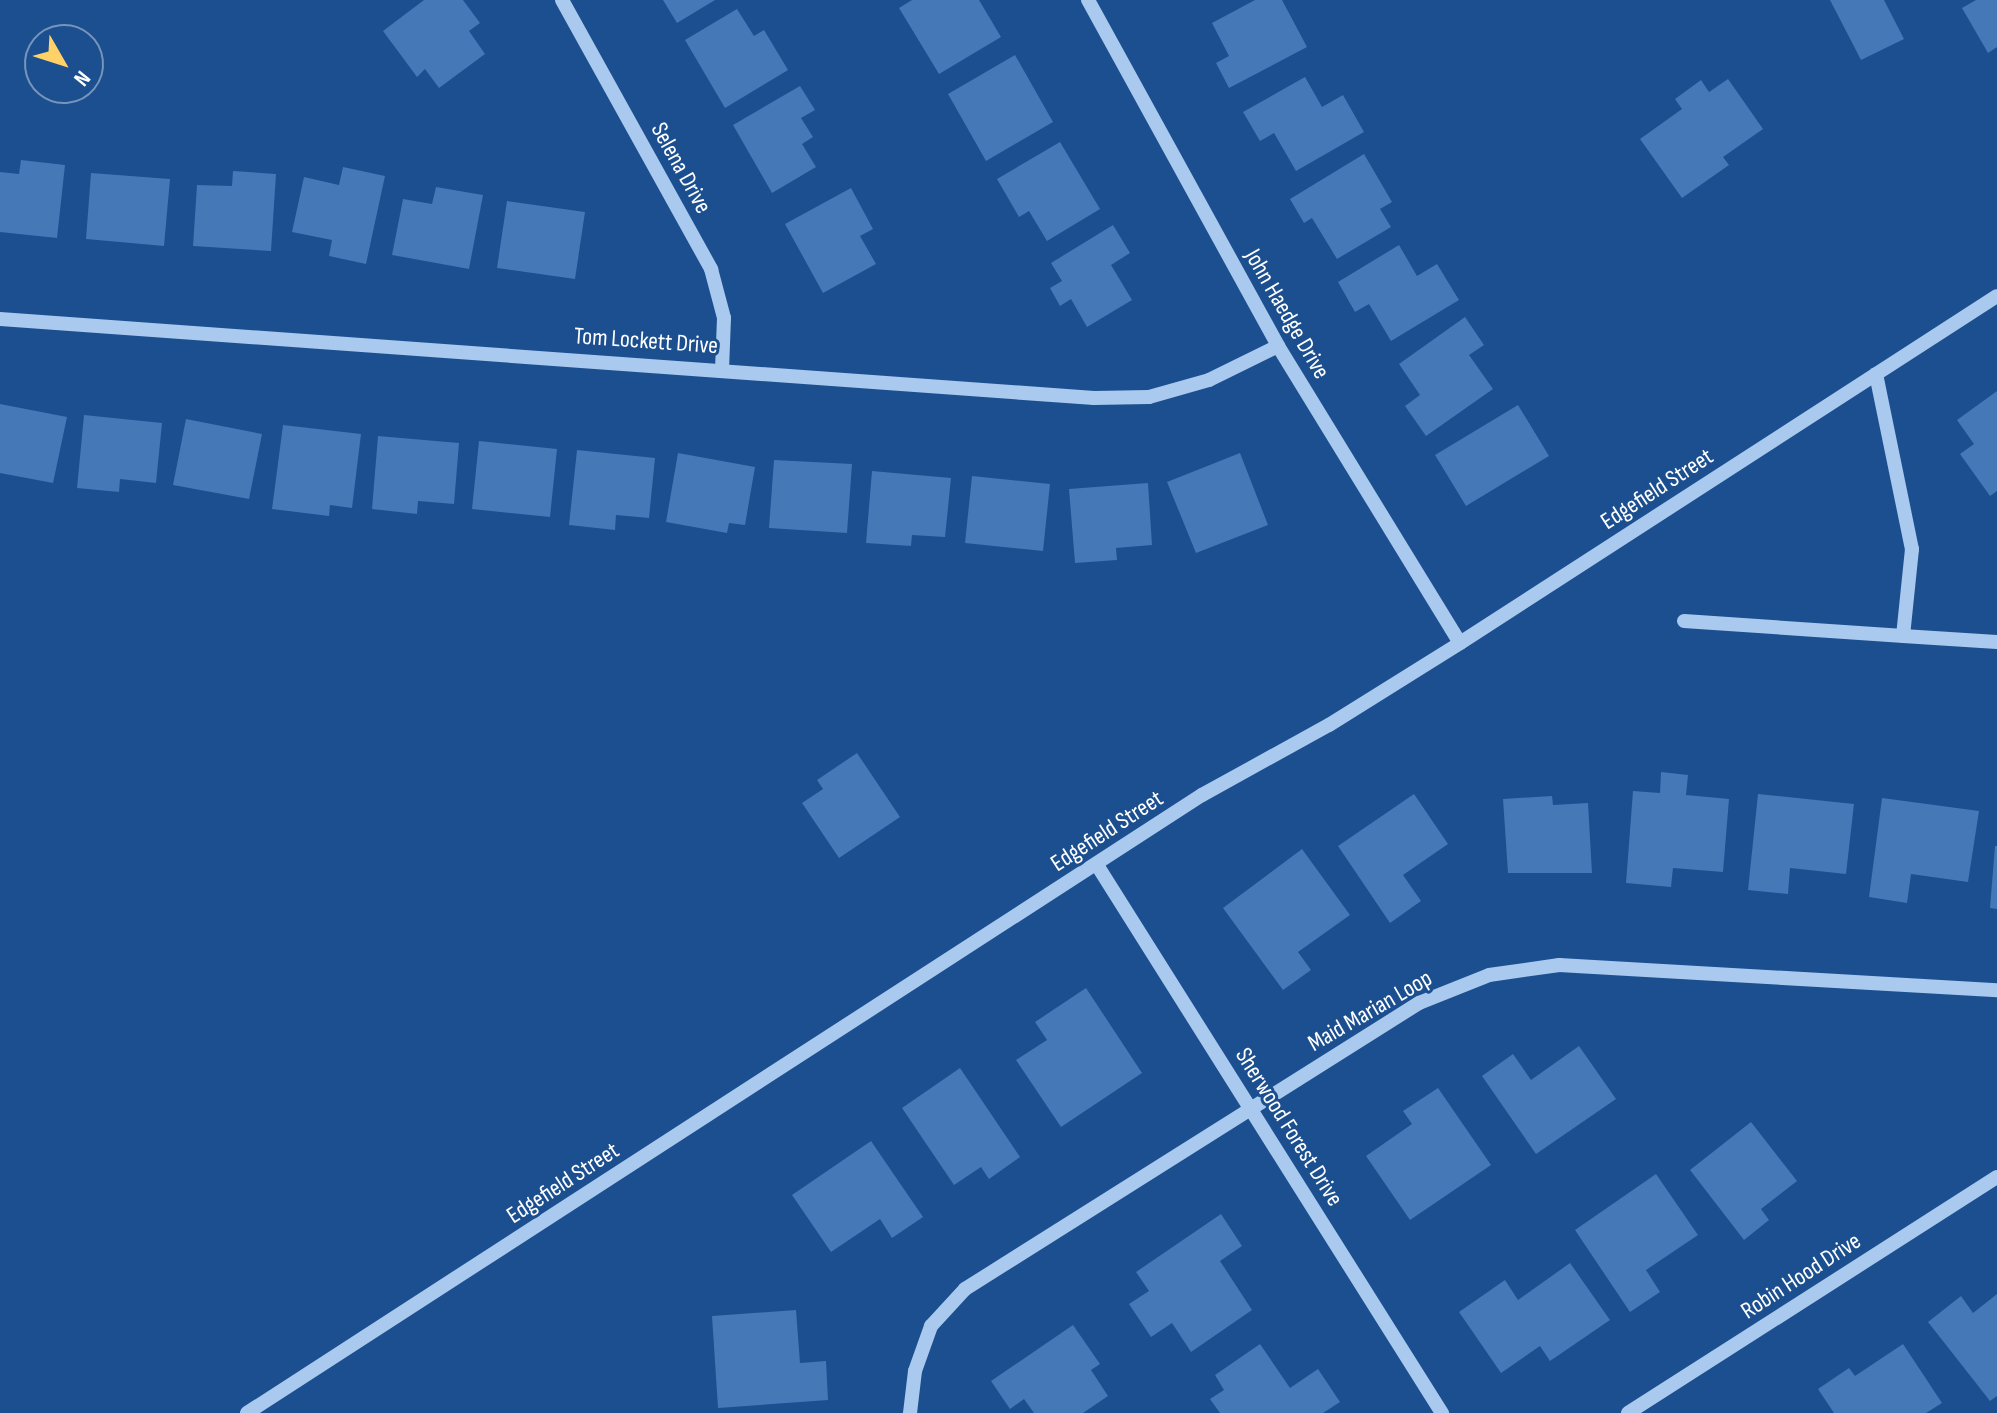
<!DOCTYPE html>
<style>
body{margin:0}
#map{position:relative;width:1997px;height:1413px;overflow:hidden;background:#1b4f8f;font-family:"Sofia Sans Condensed",sans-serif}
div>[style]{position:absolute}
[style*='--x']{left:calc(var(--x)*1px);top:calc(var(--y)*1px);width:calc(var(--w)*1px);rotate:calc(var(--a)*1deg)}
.building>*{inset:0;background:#4478b7}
.minor>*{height:14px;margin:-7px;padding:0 7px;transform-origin:7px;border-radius:7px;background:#a9c9ee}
span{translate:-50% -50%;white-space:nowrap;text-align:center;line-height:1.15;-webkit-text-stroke:6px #1b4f8f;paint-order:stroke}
.street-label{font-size:24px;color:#fff}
.north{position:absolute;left:24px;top:24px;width:80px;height:80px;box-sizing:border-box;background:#1b4f8f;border:2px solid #7695bc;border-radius:50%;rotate:129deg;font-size:22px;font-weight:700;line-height:32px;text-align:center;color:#fff}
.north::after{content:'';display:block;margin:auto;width:28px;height:36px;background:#ffd166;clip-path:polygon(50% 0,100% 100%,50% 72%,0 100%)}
</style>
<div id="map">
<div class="building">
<i style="clip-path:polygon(424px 0,463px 0,480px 23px,469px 31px,485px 54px,439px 88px,425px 69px,417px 77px,383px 31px)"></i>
<i style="clip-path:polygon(663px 0,715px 0,677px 23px)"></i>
<i style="clip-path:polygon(912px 0,979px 0,1001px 37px,939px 74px,899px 8px)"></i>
<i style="clip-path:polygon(1255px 0,1282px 0,1307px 47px,1229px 88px,1216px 63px,1229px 56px,1212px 23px)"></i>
<i style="clip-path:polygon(1830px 0,1884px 0,1904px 39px,1861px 60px)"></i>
<i style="clip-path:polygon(1976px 0,1997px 0,1997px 47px,1988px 53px,1962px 8px)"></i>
<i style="clip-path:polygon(737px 9px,754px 36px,764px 30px,788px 70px,725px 108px,685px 40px)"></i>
<i style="clip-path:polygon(1015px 55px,1053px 122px,986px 161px,948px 94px)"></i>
<i style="clip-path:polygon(1305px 77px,1322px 107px,1343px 95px,1364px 132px,1296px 171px,1274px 133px,1260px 141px,1243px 112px)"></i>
<i style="clip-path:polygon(1728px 79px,1763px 129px,1723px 157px,1729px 165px,1682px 198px,1640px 139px,1682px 109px,1675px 99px,1701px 80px,1709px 92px)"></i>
<i style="clip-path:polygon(800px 86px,815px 110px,801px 118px,813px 137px,802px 144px,816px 167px,772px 193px,733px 125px)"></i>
<i style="clip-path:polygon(1060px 142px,1100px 209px,1047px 241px,1029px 211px,1019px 217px,997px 179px)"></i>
<i style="clip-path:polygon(1364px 154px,1392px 202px,1380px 209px,1391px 227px,1337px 259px,1312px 218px,1304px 223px,1290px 199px)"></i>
<i style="clip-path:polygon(21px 160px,65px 165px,57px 238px,0 232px,0 172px,19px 174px)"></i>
<i style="clip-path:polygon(343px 167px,385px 176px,366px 264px,329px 256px,332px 240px,292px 232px,304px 177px,339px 185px)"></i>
<i style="clip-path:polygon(233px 171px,276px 174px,271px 251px,193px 246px,197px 185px,232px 186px)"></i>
<i style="clip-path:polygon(91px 173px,170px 179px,164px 246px,86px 239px)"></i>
<i style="clip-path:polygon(436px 187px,483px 195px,469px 269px,392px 255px,403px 199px,432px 204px)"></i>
<i style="clip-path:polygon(851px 188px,873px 229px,860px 236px,876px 264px,823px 293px,785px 224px)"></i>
<i style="clip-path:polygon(507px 201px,585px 212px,575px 279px,497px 268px)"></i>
<i style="clip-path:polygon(1113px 225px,1130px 253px,1111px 265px,1132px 300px,1087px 327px,1071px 299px,1060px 306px,1050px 288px,1062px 281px,1051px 263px)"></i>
<i style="clip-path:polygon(1399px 245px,1417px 276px,1437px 264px,1459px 300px,1391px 341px,1369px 304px,1355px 312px,1338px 282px)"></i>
<i style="clip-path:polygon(1465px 317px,1484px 345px,1469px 355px,1493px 389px,1426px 436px,1405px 406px,1420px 395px,1399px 364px)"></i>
<i style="clip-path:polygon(1997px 391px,1997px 491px,1990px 496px,1960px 454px,1974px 444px,1957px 420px)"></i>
<i style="clip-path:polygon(0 404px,67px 417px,53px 483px,0 473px)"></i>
<i style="clip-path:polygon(1518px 405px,1549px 456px,1466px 506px,1435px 455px)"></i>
<i style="clip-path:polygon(84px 415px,162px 423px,156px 483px,120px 479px,119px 492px,77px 488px)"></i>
<i style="clip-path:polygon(186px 419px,262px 434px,249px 499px,173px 485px)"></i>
<i style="clip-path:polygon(283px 425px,361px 434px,352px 508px,330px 505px,329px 516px,272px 509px)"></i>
<i style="clip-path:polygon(378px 436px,459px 443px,454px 504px,418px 501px,417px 514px,372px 509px)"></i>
<i style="clip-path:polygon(479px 441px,557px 449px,550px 517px,472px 509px)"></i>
<i style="clip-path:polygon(577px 450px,655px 458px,649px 518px,616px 515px,615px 530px,569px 525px)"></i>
<i style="clip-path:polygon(678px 453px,755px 467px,745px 525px,729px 523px,727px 533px,666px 522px)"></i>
<i style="clip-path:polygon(1240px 453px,1268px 525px,1196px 553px,1167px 482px)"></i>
<i style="clip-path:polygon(774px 460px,852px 464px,847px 533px,769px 528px)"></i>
<i style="clip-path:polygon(872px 471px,951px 478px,945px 537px,912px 535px,911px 546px,866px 543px)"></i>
<i style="clip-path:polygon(972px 476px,1050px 484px,1043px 551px,965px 543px)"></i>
<i style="clip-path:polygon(1148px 483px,1152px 545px,1116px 548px,1117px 560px,1075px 563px,1069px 489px)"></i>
<i style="clip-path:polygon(857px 753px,900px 817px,839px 858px,802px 803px,823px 789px,817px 780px)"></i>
<i style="clip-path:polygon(1661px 772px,1688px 775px,1686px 795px,1729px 799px,1723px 872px,1673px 868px,1671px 887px,1626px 883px,1633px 791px,1660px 793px)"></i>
<i style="clip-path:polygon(1414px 794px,1448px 844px,1403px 875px,1421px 901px,1390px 923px,1338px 846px)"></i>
<i style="clip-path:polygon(1758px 794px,1854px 804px,1846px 874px,1790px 868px,1788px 894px,1748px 890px)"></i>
<i style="clip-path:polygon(1552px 796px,1553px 805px,1588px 803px,1592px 873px,1508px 873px,1503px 799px)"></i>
<i style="clip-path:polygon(1882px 798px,1979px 811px,1968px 882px,1911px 874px,1907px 903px,1869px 897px)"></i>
<i style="clip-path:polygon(1995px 846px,1997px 846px,1997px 909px,1990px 908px)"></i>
<i style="clip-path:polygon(1302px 849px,1350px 915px,1298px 952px,1311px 970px,1283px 990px,1223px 908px)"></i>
<i style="clip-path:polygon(1086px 988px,1142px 1073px,1061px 1127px,1016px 1060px,1047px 1040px,1035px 1022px)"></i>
<i style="clip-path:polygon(1579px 1046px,1616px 1099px,1536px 1154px,1482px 1076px,1513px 1054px,1531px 1080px)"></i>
<i style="clip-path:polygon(960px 1068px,1020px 1157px,989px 1179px,981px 1167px,954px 1185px,902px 1108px)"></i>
<i style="clip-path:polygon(1438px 1088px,1491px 1165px,1410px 1220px,1366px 1156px,1412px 1124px,1403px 1111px)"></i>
<i style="clip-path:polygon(1751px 1122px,1797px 1181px,1761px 1209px,1769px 1220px,1744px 1240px,1690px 1170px)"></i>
<i style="clip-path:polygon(871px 1141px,923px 1217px,892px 1238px,880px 1219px,831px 1252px,792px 1195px)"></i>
<i style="clip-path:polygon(1656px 1174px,1698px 1235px,1646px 1270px,1660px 1292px,1630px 1312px,1575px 1230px)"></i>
<i style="clip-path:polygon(1221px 1214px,1242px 1246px,1220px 1261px,1252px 1310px,1191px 1352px,1172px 1323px,1151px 1337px,1129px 1304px,1149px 1291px,1136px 1272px)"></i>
<i style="clip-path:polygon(1570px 1263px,1610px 1320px,1550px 1361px,1540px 1346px,1501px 1373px,1459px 1312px,1505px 1280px,1518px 1300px)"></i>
<i style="clip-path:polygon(1997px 1294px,1997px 1396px,1990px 1401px,1928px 1322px,1961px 1296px,1973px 1313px)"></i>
<i style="clip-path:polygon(796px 1310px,800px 1363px,826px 1361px,828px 1400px,718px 1408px,712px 1316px)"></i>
<i style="clip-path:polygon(1073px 1325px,1100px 1364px,1091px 1370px,1108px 1396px,1083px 1413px,1034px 1413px,1024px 1399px,1010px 1409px,991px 1381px)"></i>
<i style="clip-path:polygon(1260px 1344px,1290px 1388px,1318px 1369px,1340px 1402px,1323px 1413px,1220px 1413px,1210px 1399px,1224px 1390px,1215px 1375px)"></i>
<i style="clip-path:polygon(1903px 1344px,1942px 1403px,1926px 1413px,1834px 1413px,1818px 1389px,1849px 1368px,1855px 1376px)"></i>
</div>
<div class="minor">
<i style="--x:562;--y:0;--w:308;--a:61"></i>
<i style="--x:711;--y:269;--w:51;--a:75.1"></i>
<i style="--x:724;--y:318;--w:51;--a:92.2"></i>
<i style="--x:1088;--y:0;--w:395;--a:61.2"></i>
<i style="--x:1278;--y:346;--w:348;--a:58.5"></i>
<i style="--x:0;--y:319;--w:1097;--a:4.13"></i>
<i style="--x:1094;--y:398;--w:55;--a:-1"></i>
<i style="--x:1149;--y:397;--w:62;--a:-15.8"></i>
<i style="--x:1209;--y:380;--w:77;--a:-26.2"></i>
<i style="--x:1876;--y:374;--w:179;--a:78.4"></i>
<i style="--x:1912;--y:549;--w:87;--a:95.9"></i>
<i style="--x:1903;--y:636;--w:94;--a:3.7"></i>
<i style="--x:1684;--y:621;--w:220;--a:3.9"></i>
<i style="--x:1097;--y:865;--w:648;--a:57.81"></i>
<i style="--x:247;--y:1413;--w:1138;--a:-32.91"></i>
<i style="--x:1202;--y:795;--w:145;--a:-28.9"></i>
<i style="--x:1329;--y:725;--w:155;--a:-32"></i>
<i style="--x:1460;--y:643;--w:639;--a:-32.87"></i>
<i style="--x:910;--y:1413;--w:42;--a:-83.2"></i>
<i style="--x:915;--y:1371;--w:48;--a:-70.4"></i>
<i style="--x:931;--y:1326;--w:50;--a:-47.4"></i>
<i style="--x:965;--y:1289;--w:537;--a:-32.21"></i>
<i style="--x:1419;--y:1003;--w:75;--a:-21.8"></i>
<i style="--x:1489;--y:975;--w:71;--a:-8.1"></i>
<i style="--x:1559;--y:965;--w:439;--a:3.3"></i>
<i style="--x:1628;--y:1413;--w:438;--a:-32.6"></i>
</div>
<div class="street-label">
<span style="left:681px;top:168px;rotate:61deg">Selena Drive</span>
<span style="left:1287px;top:314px;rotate:60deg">John Haedge Drive</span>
<span style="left:646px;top:341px;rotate:4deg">Tom Lockett Drive</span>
<span style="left:1657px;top:489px;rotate:-33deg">Edgefield Street</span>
<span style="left:1107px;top:831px;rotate:-33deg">Edgefield Street</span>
<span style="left:1370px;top:1011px;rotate:-30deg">Maid Marian Loop</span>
<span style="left:1289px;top:1127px;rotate:58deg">Sherwood Forest Drive</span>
<span style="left:563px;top:1183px;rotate:-33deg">Edgefield Street</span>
<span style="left:1801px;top:1276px;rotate:-33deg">Robin Hood Drive</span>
</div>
<div class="north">N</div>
</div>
